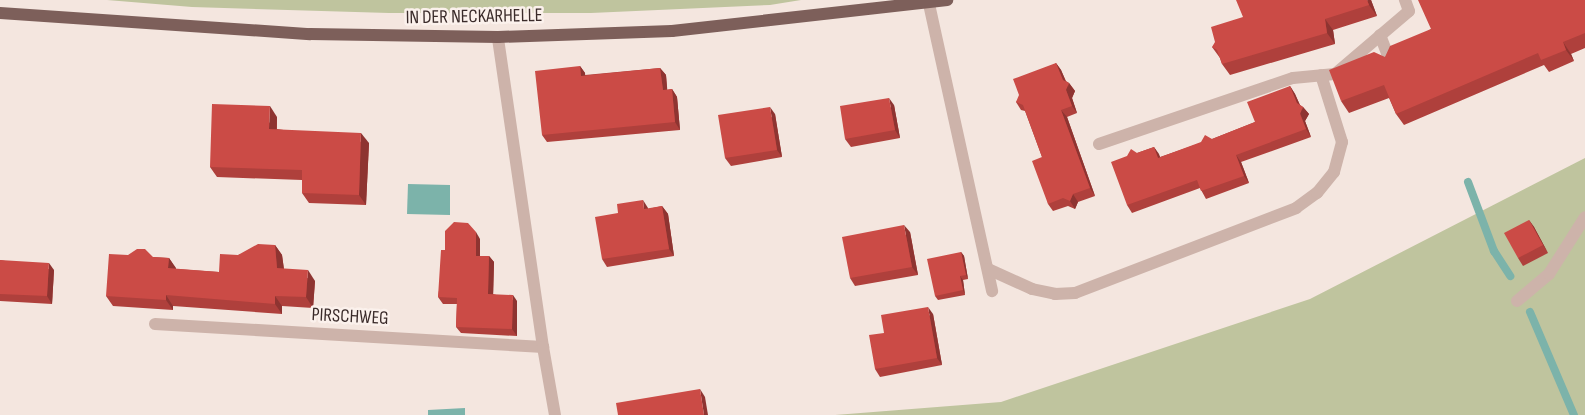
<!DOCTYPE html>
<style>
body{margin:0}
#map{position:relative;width:1585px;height:415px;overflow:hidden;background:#f4e6df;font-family:"Sofia Sans Condensed",sans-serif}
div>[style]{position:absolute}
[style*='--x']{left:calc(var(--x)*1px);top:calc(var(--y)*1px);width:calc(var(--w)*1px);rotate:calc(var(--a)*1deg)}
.green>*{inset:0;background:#bfc49e}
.water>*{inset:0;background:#7cb3aa}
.stream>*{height:8px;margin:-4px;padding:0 4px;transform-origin:4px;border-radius:4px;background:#7cb3aa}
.minor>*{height:12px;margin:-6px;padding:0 6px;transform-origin:6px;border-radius:6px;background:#cdb3aa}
.major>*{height:12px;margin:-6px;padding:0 6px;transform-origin:6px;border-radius:6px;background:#7d5f5a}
.wall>*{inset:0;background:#af403c}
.shaded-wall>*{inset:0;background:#8e3431}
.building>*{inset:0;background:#cb4b46}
span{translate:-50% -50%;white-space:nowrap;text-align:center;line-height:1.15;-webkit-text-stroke:5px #fbf1ec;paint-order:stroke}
.street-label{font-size:19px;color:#3a2b2a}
</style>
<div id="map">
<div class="green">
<i style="clip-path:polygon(107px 0,801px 0,770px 5px,591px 13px,389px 13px,192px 7px)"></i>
<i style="clip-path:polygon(1585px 158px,1585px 415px,835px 415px,1001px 402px,1310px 299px)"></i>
</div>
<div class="water">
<i style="clip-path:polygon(408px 184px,450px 185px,450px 215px,407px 214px)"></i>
<i style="clip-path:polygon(465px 408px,465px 415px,428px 415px,428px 410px)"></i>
</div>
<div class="stream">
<i style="--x:1468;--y:182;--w:74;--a:69.4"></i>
<i style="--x:1494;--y:251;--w:30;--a:57"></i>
<i style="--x:1530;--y:312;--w:112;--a:66.9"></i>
</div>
<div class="minor">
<i style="--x:929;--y:4;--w:294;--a:77.6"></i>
<i style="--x:1380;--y:35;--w:28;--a:69"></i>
<i style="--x:1099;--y:144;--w:205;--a:-18.8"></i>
<i style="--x:1293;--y:78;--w:42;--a:-5.4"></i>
<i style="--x:1335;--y:74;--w:97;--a:-40.4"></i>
<i style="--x:1409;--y:11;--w:12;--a:-110"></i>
<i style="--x:988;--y:269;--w:48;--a:24.4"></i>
<i style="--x:1032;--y:289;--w:24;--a:12"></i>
<i style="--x:1055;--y:294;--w:20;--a:-3"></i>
<i style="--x:1075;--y:293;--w:237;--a:-21"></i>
<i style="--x:1296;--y:208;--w:26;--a:-36"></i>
<i style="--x:1317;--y:193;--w:27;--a:-51"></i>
<i style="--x:1334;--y:172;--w:31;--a:-75"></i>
<i style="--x:1342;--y:142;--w:70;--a:-107.4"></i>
<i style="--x:1517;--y:301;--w:42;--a:-40.2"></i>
<i style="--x:1549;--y:274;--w:67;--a:-57.7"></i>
<i style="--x:155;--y:324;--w:389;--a:3.4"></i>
<i style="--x:543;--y:347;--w:313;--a:-98.3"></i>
<i style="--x:543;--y:347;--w:69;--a:80"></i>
</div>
<div class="major">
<i style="--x:0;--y:13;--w:311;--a:3.9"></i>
<i style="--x:310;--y:34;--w:188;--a:0.9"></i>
<i style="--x:498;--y:37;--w:174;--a:-2"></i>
<i style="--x:672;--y:31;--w:277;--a:-6.4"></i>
</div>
<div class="wall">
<i style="clip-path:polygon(1371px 0,1377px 16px,1333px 30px,1335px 44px,1230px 75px,1222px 64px,1220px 58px,1212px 47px)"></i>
<i style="clip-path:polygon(1585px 0,1585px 48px,1571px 54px,1574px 61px,1549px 72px,1544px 65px,1404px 125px,1396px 114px,1389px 98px,1349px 113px,1341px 101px,1385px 57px,1431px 29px)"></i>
<i style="clip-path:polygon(1056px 63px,1061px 70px,1066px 81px,1069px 83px,1075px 91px,1072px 98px,1077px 113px,1067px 117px,1095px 196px,1078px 202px,1075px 209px,1068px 206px,1053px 211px,1048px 204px,1042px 157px,1025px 111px,1021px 110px,1016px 102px)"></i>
<i style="clip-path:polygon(580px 66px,585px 73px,585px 75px,660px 68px,666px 75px,667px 90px,672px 89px,677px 97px,680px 130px,547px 142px,542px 135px)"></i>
<i style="clip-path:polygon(1290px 86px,1295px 94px,1300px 105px,1303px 107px,1309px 114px,1305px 121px,1311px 137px,1241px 162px,1249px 183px,1206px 199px,1200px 188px,1132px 213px,1127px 205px,1137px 153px,1154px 147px,1160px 157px,1212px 139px,1255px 122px)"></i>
<i style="clip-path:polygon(894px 105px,900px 138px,851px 147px,845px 139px)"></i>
<i style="clip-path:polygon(775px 114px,782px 157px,731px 166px,725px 158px)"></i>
<i style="clip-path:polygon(277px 117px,277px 129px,369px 143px,366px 205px,309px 203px,302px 193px,302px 180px,217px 177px,210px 167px)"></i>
<i style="clip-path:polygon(662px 206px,668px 214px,674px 256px,607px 267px,602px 259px,648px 208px,648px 209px)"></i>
<i style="clip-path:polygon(1529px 220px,1534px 227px,1548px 253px,1523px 266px,1518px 258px)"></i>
<i style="clip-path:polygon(910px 232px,918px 275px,855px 286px,850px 278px)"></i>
<i style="clip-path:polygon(480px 239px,480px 256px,489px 256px,494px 262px,493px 294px,517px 301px,517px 336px,461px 333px,456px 327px,457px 304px,443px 304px,438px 297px,445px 250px)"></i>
<i style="clip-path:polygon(275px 245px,282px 255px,284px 269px,315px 281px,313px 308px,282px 306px,282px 314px,173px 306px,173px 310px,113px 306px,106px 296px,153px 257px,169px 258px,176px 269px,219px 272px,238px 255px)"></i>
<i style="clip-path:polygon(961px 252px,964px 256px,968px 279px,963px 280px,965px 295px,938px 300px,935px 296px)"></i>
<i style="clip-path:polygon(0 260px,54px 270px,52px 304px,0 301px)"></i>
<i style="clip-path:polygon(933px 314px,942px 365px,880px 377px,875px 369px,884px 333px)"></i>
</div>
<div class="shaded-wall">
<i style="clip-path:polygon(1367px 0,1371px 0,1377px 16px,1369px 5px)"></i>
<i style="clip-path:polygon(1325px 19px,1333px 30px,1335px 44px,1327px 33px)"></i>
<i style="clip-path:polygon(1563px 42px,1571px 54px,1574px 61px,1566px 50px)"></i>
<i style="clip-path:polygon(1056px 63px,1061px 70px,1068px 87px,1069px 83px,1075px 91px,1072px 98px,1077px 113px,1072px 106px)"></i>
<i style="clip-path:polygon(580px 66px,585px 73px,586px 83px,581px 76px)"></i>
<i style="clip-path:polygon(660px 68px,666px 75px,668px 98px,663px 90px)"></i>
<i style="clip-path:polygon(1290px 86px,1295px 94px,1302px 110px,1303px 107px,1309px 114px,1305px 121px,1311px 137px,1306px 129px)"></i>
<i style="clip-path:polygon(672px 89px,677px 97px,680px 130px,675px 122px)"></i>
<i style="clip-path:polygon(889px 98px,894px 105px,900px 138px,895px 130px)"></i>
<i style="clip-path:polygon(270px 106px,277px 117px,276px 139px,269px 129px)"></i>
<i style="clip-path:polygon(770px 107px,775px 114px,782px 157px,777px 150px)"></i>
<i style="clip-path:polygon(1061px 110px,1067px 117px,1095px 196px,1090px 188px)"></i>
<i style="clip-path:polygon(361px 133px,369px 143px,366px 205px,359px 195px)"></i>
<i style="clip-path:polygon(1154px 147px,1159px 154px,1163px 166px,1158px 158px)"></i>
<i style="clip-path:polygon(1236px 155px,1241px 162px,1249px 183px,1244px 176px)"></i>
<i style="clip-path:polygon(1073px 194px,1078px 202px,1075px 209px,1070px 201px)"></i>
<i style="clip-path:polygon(643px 200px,648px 208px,649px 217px,644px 209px)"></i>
<i style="clip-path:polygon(662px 206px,668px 214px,674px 256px,669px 249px)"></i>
<i style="clip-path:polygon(1529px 220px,1534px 227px,1548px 253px,1543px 245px)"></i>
<i style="clip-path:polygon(904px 225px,910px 232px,918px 275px,912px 267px)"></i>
<i style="clip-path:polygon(476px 232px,480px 239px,480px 262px,476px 256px)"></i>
<i style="clip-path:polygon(275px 245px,282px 255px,285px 278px,277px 268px)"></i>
<i style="clip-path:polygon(961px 252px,964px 256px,968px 279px,966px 275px)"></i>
<i style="clip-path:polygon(489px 256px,494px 262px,493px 301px,488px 294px)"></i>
<i style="clip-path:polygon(169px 258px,176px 268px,175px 278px,168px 268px)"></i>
<i style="clip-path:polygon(49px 263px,54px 270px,52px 304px,47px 296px)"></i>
<i style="clip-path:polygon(308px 270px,315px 281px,313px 308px,306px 297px)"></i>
<i style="clip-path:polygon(960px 276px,963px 280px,965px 295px,963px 290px)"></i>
<i style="clip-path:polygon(166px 295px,173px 306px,173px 310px,166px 300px)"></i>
<i style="clip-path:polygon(513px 295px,517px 301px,517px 336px,512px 329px)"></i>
<i style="clip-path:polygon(275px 296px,282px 306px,282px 314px,275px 304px)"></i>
<i style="clip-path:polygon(928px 307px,933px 314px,942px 365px,937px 358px)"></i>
<i style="clip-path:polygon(700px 389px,705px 397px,708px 415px,704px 415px)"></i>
</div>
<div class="building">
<i style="clip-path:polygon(1236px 0,1367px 0,1369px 5px,1325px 19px,1327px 33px,1222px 64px,1217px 50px,1212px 47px,1215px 42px,1211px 27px,1243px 17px)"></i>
<i style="clip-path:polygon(1418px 0,1585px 0,1585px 33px,1563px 42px,1566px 50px,1541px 60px,1538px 53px,1396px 114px,1384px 85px,1341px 101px,1329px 70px,1374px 52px,1385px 57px,1390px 46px,1431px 29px)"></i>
<i style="clip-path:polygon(1056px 63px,1063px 80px,1069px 83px,1066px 90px,1072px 106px,1061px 110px,1090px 188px,1073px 194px,1070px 201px,1063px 198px,1048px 204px,1032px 161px,1042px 157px,1023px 105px,1016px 102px,1019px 95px,1013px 79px)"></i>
<i style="clip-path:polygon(580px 66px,581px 76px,660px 68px,663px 90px,672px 89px,675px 122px,542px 135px,535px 71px)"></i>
<i style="clip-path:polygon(1290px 86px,1297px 103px,1303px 107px,1300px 114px,1306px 129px,1236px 155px,1244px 176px,1201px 191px,1197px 180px,1127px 205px,1111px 162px,1127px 156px,1131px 149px,1137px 153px,1154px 147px,1158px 158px,1201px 142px,1205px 135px,1212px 139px,1255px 122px,1247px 102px)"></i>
<i style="clip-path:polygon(889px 98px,895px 130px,845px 139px,840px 106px)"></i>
<i style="clip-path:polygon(212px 104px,270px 106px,269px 129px,361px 133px,359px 195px,302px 193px,302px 170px,210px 167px)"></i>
<i style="clip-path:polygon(770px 107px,777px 150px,725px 158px,718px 115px)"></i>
<i style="clip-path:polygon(643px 200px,644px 209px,662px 206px,669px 249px,602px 259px,595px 217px,618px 213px,617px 204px)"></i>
<i style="clip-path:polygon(1529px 220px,1543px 245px,1518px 258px,1504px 233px)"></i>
<i style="clip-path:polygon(454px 222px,468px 223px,476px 232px,476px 256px,489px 256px,488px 294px,513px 295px,512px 329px,456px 327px,457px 298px,438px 297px,441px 250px,445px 250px,445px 231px)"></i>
<i style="clip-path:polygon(904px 225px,912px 267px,850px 278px,842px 237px)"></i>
<i style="clip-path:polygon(258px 244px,275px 245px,277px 268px,308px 270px,306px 297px,275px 296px,275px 304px,166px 295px,166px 300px,106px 296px,109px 254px,128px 255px,137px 249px,145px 249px,153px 257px,169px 258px,168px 268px,219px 272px,220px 254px,238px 255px)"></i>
<i style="clip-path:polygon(961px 252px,966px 275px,960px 276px,963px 290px,935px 296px,927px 259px)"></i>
<i style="clip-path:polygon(0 260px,49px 263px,47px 296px,0 294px)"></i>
<i style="clip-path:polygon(928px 307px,937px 358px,875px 369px,869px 335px,884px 333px,881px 315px)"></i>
<i style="clip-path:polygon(700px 389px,704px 415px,618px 415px,616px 403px)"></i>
</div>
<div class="street-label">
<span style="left:474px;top:17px;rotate:-1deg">IN DER NECKARHELLE</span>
<span style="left:350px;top:317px;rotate:3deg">PIRSCHWEG</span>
</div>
</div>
